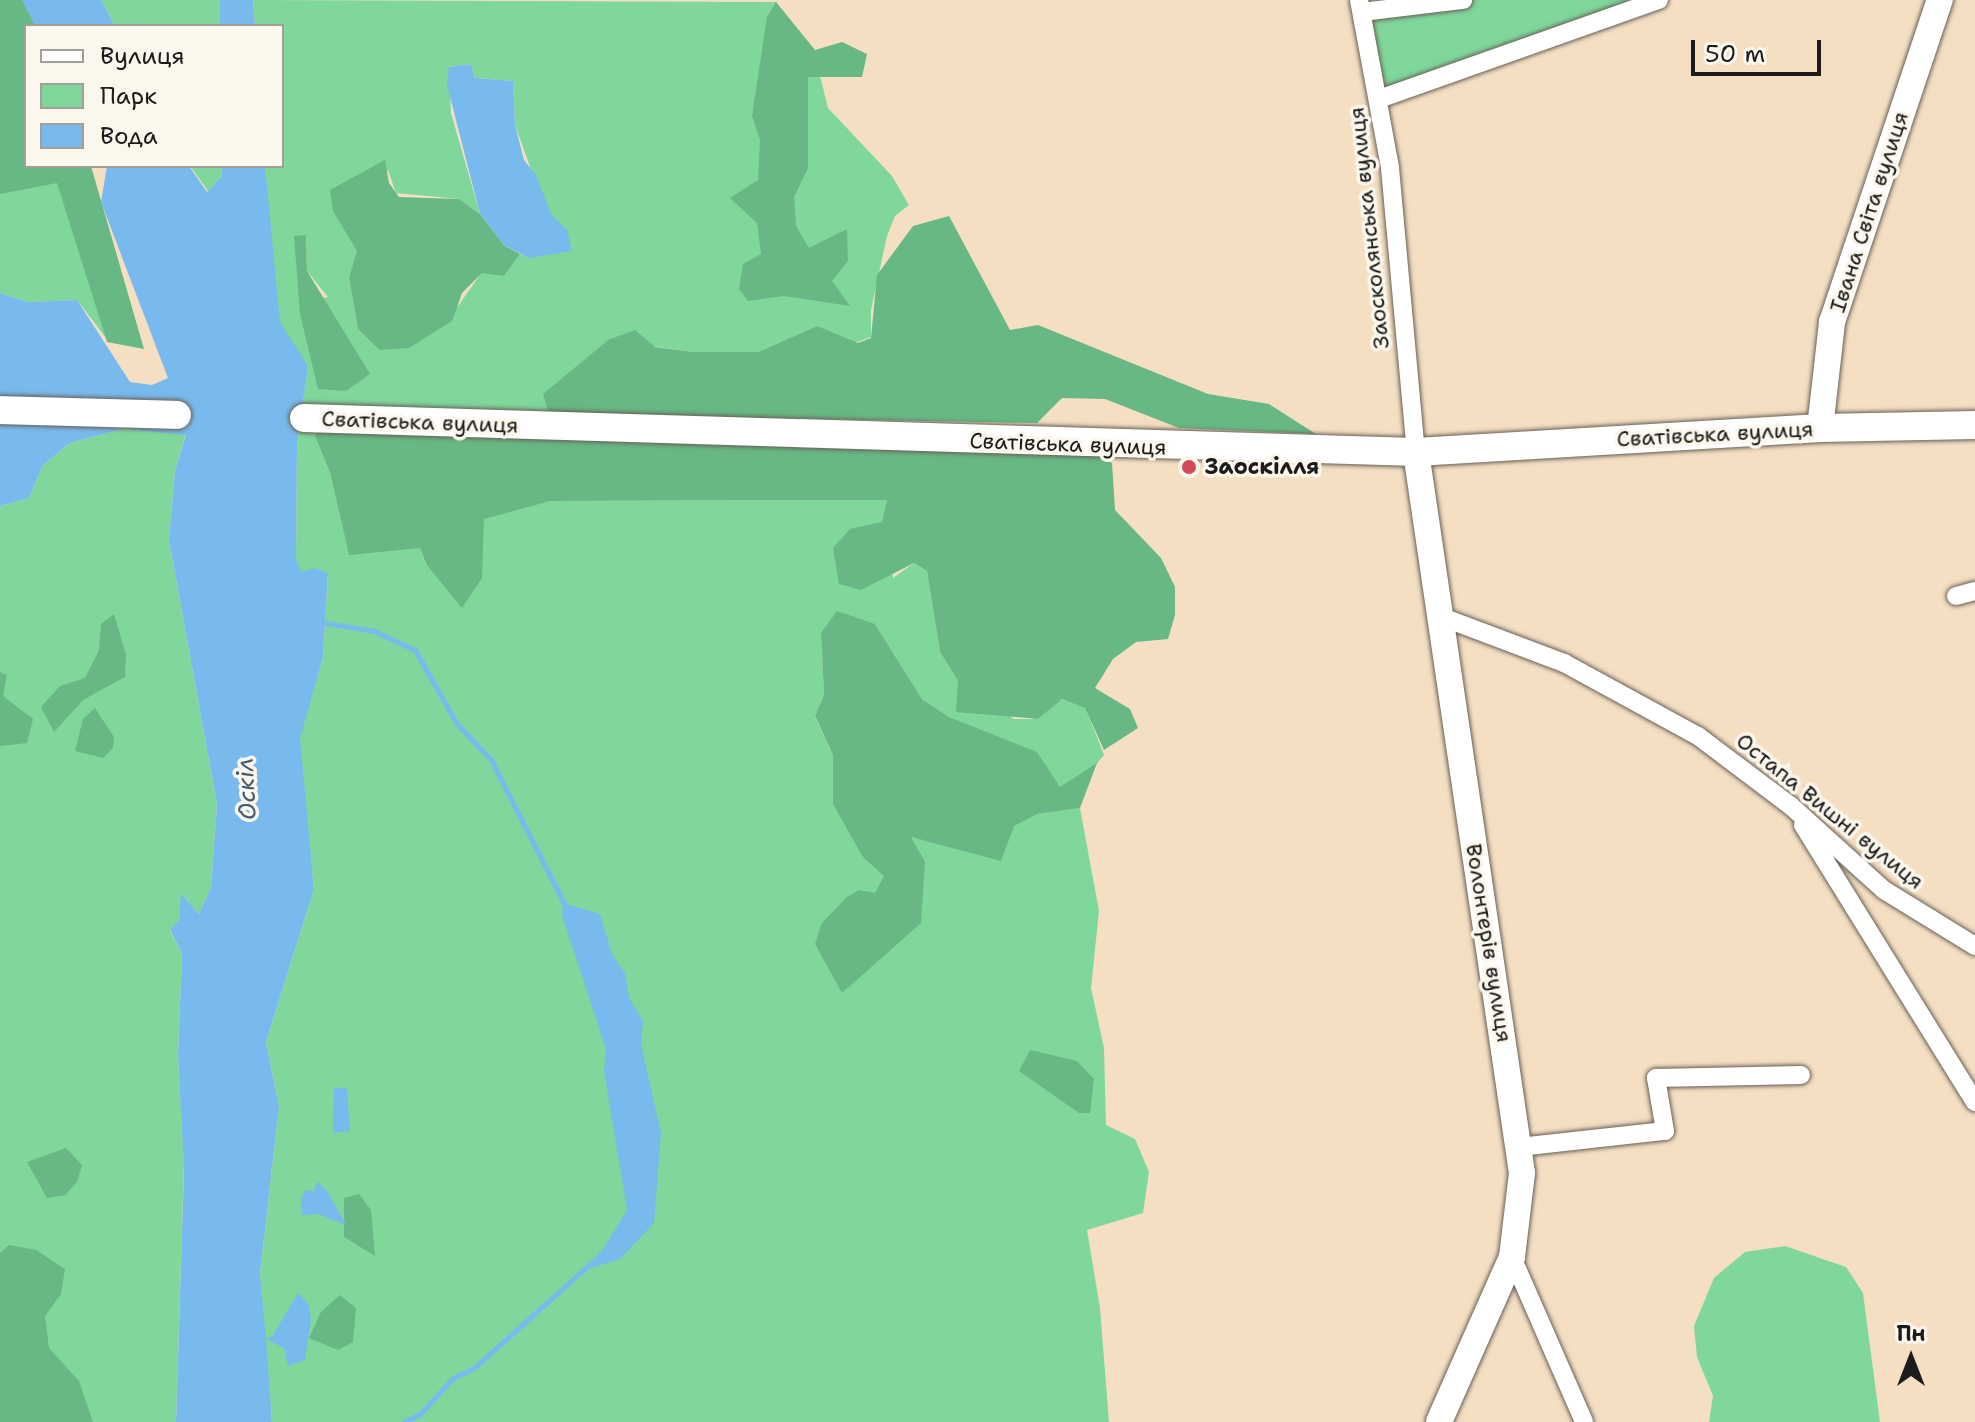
<!DOCTYPE html>
<meta charset="utf-8">
<style>
body{margin:0}
#map{position:relative;width:1975px;height:1422px;overflow:hidden;background:#f4dfc3;font-family:"Shantell Sans",sans-serif}
div>[style]{position:absolute}
[style*='--x']{left:calc(var(--x)*1px);top:calc(var(--y)*1px);width:calc(var(--w)*1px);rotate:calc(var(--a)*1deg)}
.green>*{inset:0;background:#7fd79c}
.forest>*{inset:0;background:#67b884}
.water>*{inset:0;background:#78baed}
.stream>*{height:5px;margin:-2.5px;padding:0 2.5px;transform-origin:2.5px;border-radius:2.5px;background:#78baed}
.roads{filter:drop-shadow(0 0 2px #686056) drop-shadow(0 0 2px #686056)}
.street>*{height:18px;margin:-9px;padding:0 9px;transform-origin:9px;border-radius:9px;background:#fff}
.secondary>*{height:26px;margin:-13px;padding:0 13px;transform-origin:13px;border-radius:13px;background:#fff}
.primary>*{height:28px;margin:-14px;padding:0 14px;transform-origin:14px;border-radius:14px;background:#fff}
.dots>*{width:22px;height:22px;translate:-50% -50%;box-sizing:border-box;border:4px solid #fbf7ec;border-radius:50%}
span{translate:-50% -50%;white-space:nowrap;text-align:center;line-height:1.15;-webkit-text-stroke:7px #fbf7ec;paint-order:stroke}
.street-label{font-size:22px;color:#1c1c1c}
.poi-label{font-size:22px;color:#1c1c1c;font-weight:700}
.left{translate:0 -50%;text-align:left}
.water-label{font-size:24px;color:#415b70;font-style:italic}
.legend{position:absolute;left:24px;top:24px;width:260px;height:144px;box-sizing:border-box;background:#fbf7ec;border:2px solid #a29f99;margin:0;padding:10px 14px;list-style:none;font-size:24px;color:#1c1c1c}
.legend li{display:flex;align-items:center;gap:16px;height:40px}
.legend b{width:40px;border:2px solid #a29f99}
.north{position:absolute;left:1871px;top:1318px;width:80px;height:80px;-webkit-text-stroke:6px #fbf7ec;paint-order:stroke;rotate:0deg;font-size:22px;font-weight:700;line-height:32px;text-align:center;color:#1c1c1c}
.north::after{content:'';display:block;margin:auto;width:28px;height:36px;background:#1c1c1c;clip-path:polygon(50% 0,100% 100%,50% 72%,0 100%)}
.scale{position:absolute;left:1691px;top:40px;width:130px;height:36px;box-sizing:border-box;border:4px solid #1c1c1c;border-top:0;padding-left:10px;font-size:24px;line-height:28px;white-space:nowrap;color:#1c1c1c;-webkit-text-stroke:6px #fbf7ec;paint-order:stroke}
</style>
<div id="map">
<div class="green">
<i style="clip-path:polygon(101px 0,220px 0,220px 26px,115px 26px)"></i>
<i style="clip-path:polygon(evenodd,253px 0,776px 2px,819px 72px,828px 108px,892px 176px,909px 205px,895px 216px,887px 236px,871px 310px,871px 337px,852px 344px,817px 326px,758px 352px,694px 352px,608px 340px,544px 394px,549px 414px,316px 404px,315px 436px,330px 473px,348px 550px,418px 542px,426px 565px,478px 514px,550px 501px,887px 500px,893px 578px,914px 563px,927px 571px,940px 652px,958px 681px,1014px 719px,1038px 719px,1061px 699px,1085px 707px,1104px 755px,1086px 777px,1064px 791px,994px 736px,949px 717px,922px 699px,875px 624px,821px 633px,824px 695px,815px 717px,833px 755px,833px 804px,910px 837px,952px 846px,1036px 814px,1080px 808px,1099px 911px,1091px 988px,1104px 1048px,1106px 1125px,1135px 1139px,1149px 1172px,1143px 1213px,1087px 1230px,1100px 1308px,1109px 1422px,272px 1422px,260px 1274px,279px 1106px,266px 1042px,314px 889px,299px 738px,323px 658px,328px 574px,300px 572px,296px 558px,297px 447px,308px 366px,277px 326px,265px 166px,282px 166px,282px 26px,255px 26px,253px 0,471px 64px,475px 78px,513px 81px,515px 125px,547px 214px,529px 258px,520px 254px,504px 276px,482px 272px,458px 306px,379px 350px,358px 329px,349px 278px,388px 170px,396px 193px,459px 199px,480px 214px,451px 113px,449px 67px,471px 64px,253px 0,306px 235px,307px 271px,328px 297px,300px 305px,306px 235px)"></i>
<i style="clip-path:polygon(1463px 0,1659px 0,1379px 99px,1362px 12px)"></i>
<i style="clip-path:polygon(190px 166px,222px 166px,222px 176px,208px 191px)"></i>
<i style="clip-path:polygon(11px 176px,63px 184px,106px 338px,77px 300px,28px 302px,0 293px,0 180px)"></i>
<i style="clip-path:polygon(123px 429px,186px 434px,175px 470px,169px 540px,217px 804px,211px 887px,199px 914px,182px 894px,179px 920px,170px 931px,182px 954px,178px 1055px,184px 1163px,176px 1422px,0 1422px,0 506px,29px 498px,43px 465px,70px 443px)"></i>
<i style="clip-path:polygon(1785px 1246px,1846px 1267px,1863px 1293px,1880px 1422px,1709px 1422px,1713px 1396px,1697px 1357px,1694px 1326px,1714px 1278px,1745px 1252px)"></i>
</div>
<div class="forest">
<i style="clip-path:polygon(0 0,22px 0,40px 26px,26px 26px,26px 166px,91px 166px,144px 349px,107px 342px,57px 183px,0 194px)"></i>
<i style="clip-path:polygon(776px 2px,815px 50px,842px 42px,867px 54px,862px 77px,808px 77px,808px 168px,794px 197px,796px 226px,809px 248px,847px 229px,848px 261px,832px 281px,850px 306px,784px 296px,748px 301px,739px 289px,743px 264px,761px 254px,757px 223px,730px 198px,758px 180px,760px 140px,752px 116px,767px 17px)"></i>
<i style="clip-path:polygon(385px 160px,389px 183px,399px 197px,459px 199px,480px 214px,505px 246px,520px 254px,504px 276px,482px 273px,462px 293px,452px 321px,409px 348px,379px 350px,358px 329px,349px 278px,357px 251px,333px 211px,330px 190px)"></i>
<i style="clip-path:polygon(949px 216px,1010px 330px,1038px 325px,1208px 394px,1269px 404px,1316px 434px,1179px 428px,1105px 399px,1062px 398px,1037px 423px,549px 414px,543px 394px,608px 340px,635px 330px,655px 347px,694px 352px,758px 352px,817px 326px,858px 343px,871px 338px,877px 275px,913px 226px)"></i>
<i style="clip-path:polygon(306px 235px,307px 271px,370px 374px,346px 391px,318px 389px,300px 314px,294px 236px)"></i>
<i style="clip-path:polygon(318px 425px,1087px 449px,1112px 463px,1115px 510px,1161px 558px,1175px 587px,1175px 615px,1168px 639px,1136px 642px,1113px 659px,1095px 688px,1130px 709px,1138px 728px,1104px 750px,1085px 708px,1062px 699px,1038px 719px,956px 712px,958px 681px,940px 652px,927px 571px,914px 563px,861px 590px,839px 584px,833px 548px,850px 529px,882px 522px,887px 500px,550px 501px,484px 519px,482px 578px,462px 608px,426px 564px,420px 548px,349px 555px,330px 473px,315px 436px)"></i>
<i style="clip-path:polygon(837px 611px,875px 624px,922px 699px,949px 717px,1037px 752px,1060px 787px,1097px 763px,1080px 808px,1037px 814px,1014px 826px,1001px 861px,911px 837px,925px 862px,921px 923px,842px 993px,815px 944px,822px 923px,847px 897px,859px 890px,875px 893px,884px 876px,863px 857px,833px 804px,833px 755px,815px 716px,824px 695px,821px 633px)"></i>
<i style="clip-path:polygon(114px 614px,126px 655px,125px 677px,83px 700px,54px 732px,41px 707px,60px 686px,85px 678px,99px 650px,101px 624px)"></i>
<i style="clip-path:polygon(0 672px,7px 675px,3px 696px,33px 719px,27px 743px,0 746px)"></i>
<i style="clip-path:polygon(95px 708px,114px 737px,113px 748px,103px 758px,75px 751px,83px 719px)"></i>
<i style="clip-path:polygon(1030px 1050px,1077px 1061px,1094px 1079px,1090px 1113px,1079px 1113px,1019px 1071px)"></i>
<i style="clip-path:polygon(66px 1148px,82px 1165px,77px 1182px,65px 1195px,47px 1198px,27px 1162px)"></i>
<i style="clip-path:polygon(359px 1194px,371px 1210px,375px 1256px,344px 1237px,344px 1198px)"></i>
<i style="clip-path:polygon(9px 1245px,36px 1250px,65px 1269px,61px 1294px,45px 1316px,49px 1348px,79px 1381px,93px 1422px,0 1422px,0 1253px)"></i>
<i style="clip-path:polygon(340px 1295px,356px 1308px,353px 1342px,338px 1350px,309px 1338px,321px 1312px)"></i>
</div>
<div class="water">
<i style="clip-path:polygon(22px 0,101px 0,115px 26px,35px 26px)"></i>
<i style="clip-path:polygon(220px 0,253px 0,255px 26px,220px 26px)"></i>
<i style="clip-path:polygon(471px 64px,475px 78px,513px 81px,515px 125px,524px 160px,536px 175px,551px 214px,567px 230px,572px 251px,529px 258px,505px 246px,480px 214px,447px 85px,449px 67px)"></i>
<i style="clip-path:polygon(107px 166px,189px 166px,207px 192px,222px 176px,222px 166px,265px 166px,280px 322px,308px 366px,297px 447px,296px 558px,301px 572px,314px 568px,328px 573px,323px 658px,300px 738px,314px 889px,266px 1042px,279px 1106px,260px 1274px,266px 1338px,272px 1337px,298px 1293px,309px 1305px,311px 1320px,305px 1360px,288px 1366px,284px 1348px,266px 1339px,272px 1422px,176px 1422px,184px 1169px,178px 1055px,182px 954px,170px 930px,179px 920px,181px 893px,199px 914px,211px 887px,217px 804px,169px 540px,175px 470px,186px 435px,123px 429px,70px 443px,43px 465px,29px 498px,0 506px,0 293px,28px 302px,77px 300px,130px 382px,152px 385px,168px 378px,101px 202px)"></i>
<i style="clip-path:polygon(563px 903px,600px 914px,612px 954px,625px 973px,629px 998px,643px 1021px,641px 1045px,661px 1133px,654px 1223px,620px 1259px,582px 1271px,599px 1256px,627px 1210px,604px 1071px,606px 1049px,562px 915px)"></i>
<i style="clip-path:polygon(334px 1087px,347px 1089px,350px 1131px,333px 1133px)"></i>
<i style="clip-path:polygon(318px 1181px,328px 1193px,346px 1225px,318px 1214px,302px 1215px,301px 1199px,306px 1190px,314px 1191px)"></i>
</div>
<div class="stream">
<i style="--x:325;--y:623;--w:50;--a:9.3"></i>
<i style="--x:374;--y:631;--w:45;--a:24.9"></i>
<i style="--x:415;--y:650;--w:85;--a:60.4"></i>
<i style="--x:457;--y:724;--w:50;--a:46.6"></i>
<i style="--x:491;--y:760;--w:163;--a:63"></i>
<i style="--x:403;--y:1422;--w:19;--a:-25"></i>
<i style="--x:420;--y:1414;--w:49;--a:-47.5"></i>
<i style="--x:453;--y:1378;--w:23;--a:-25"></i>
<i style="--x:474;--y:1368;--w:171;--a:-41.9"></i>
</div>
<div class="roads">
<div class="street">
<i style="--x:1359;--y:0;--w:171;--a:79.5"></i>
<i style="--x:1390;--y:168;--w:285;--a:84.8"></i>
<i style="--x:1362;--y:12;--w:102;--a:-6.8"></i>
<i style="--x:1379;--y:99;--w:297;--a:-19.5"></i>
<i style="--x:1956;--y:596;--w:20;--a:-15"></i>
<i style="--x:1437;--y:615;--w:136;--a:20.7"></i>
<i style="--x:1564;--y:663;--w:153;--a:28.6"></i>
<i style="--x:1698;--y:736;--w:116;--a:37"></i>
<i style="--x:1791;--y:806;--w:125;--a:42.1"></i>
<i style="--x:1884;--y:890;--w:107;--a:31.6"></i>
<i style="--x:1803;--y:825;--w:326;--a:58.2"></i>
<i style="--x:1519;--y:1147;--w:147;--a:-6.3"></i>
<i style="--x:1665;--y:1131;--w:54;--a:-99.6"></i>
<i style="--x:1656;--y:1078;--w:145;--a:-1.2"></i>
<i style="--x:1512;--y:1257;--w:180;--a:66.4"></i>
</div>
<div class="secondary">
<i style="--x:1820;--y:428;--w:107;--a:-83.5"></i>
<i style="--x:1832;--y:322;--w:340;--a:-71.5"></i>
<i style="--x:1416;--y:452;--w:729;--a:81.64"></i>
<i style="--x:1522;--y:1173;--w:85;--a:96.8"></i>
<i style="--x:1512;--y:1257;--w:180;--a:113.9"></i>
</div>
<div class="primary">
<i style="--x:0;--y:410;--w:177;--a:1.6"></i>
<i style="--x:304;--y:418;--w:1113;--a:1.75"></i>
<i style="--x:1416;--y:452;--w:405;--a:-3.4"></i>
<i style="--x:1820;--y:428;--w:155;--a:-1.1"></i>
</div>
</div>
<div class="dots">
<i style="left:1189px;top:467px;background:#d1495b"></i>
</div>
<div class="street-label">
<span style="left:1869px;top:212px;rotate:-72deg">Івана Світа вулиця</span>
<span style="left:1369px;top:228px;rotate:-96deg">Заосколянська вулиця</span>
<span style="left:420px;top:422px;rotate:2deg">Сватівська вулиця</span>
<span style="left:1715px;top:434px;rotate:-3deg">Сватівська вулиця</span>
<span style="left:1068px;top:444px;rotate:2deg">Сватівська вулиця</span>
<span style="left:1830px;top:811px;rotate:39deg">Остапа Вишні вулиця</span>
<span style="left:1489px;top:943px;rotate:81deg">Волонтерів вулиця</span>
</div>
<div class="poi-label">
<span class="left" style="left:1205px;top:467px">Заоскілля</span>
</div>
<div class="water-label">
<span style="left:247px;top:789px;rotate:-93deg">Оскіл</span>
</div>
<ul class="legend">
<li><b style="height:10px;background:#fff"></b>Вулиця</li>
<li><b style="height:22px;background:#7fd79c"></b>Парк</li>
<li><b style="height:22px;background:#78baed"></b>Вода</li>
</ul>
<div class="north">Пн</div>
<div class="scale">50 m</div>
</div>
